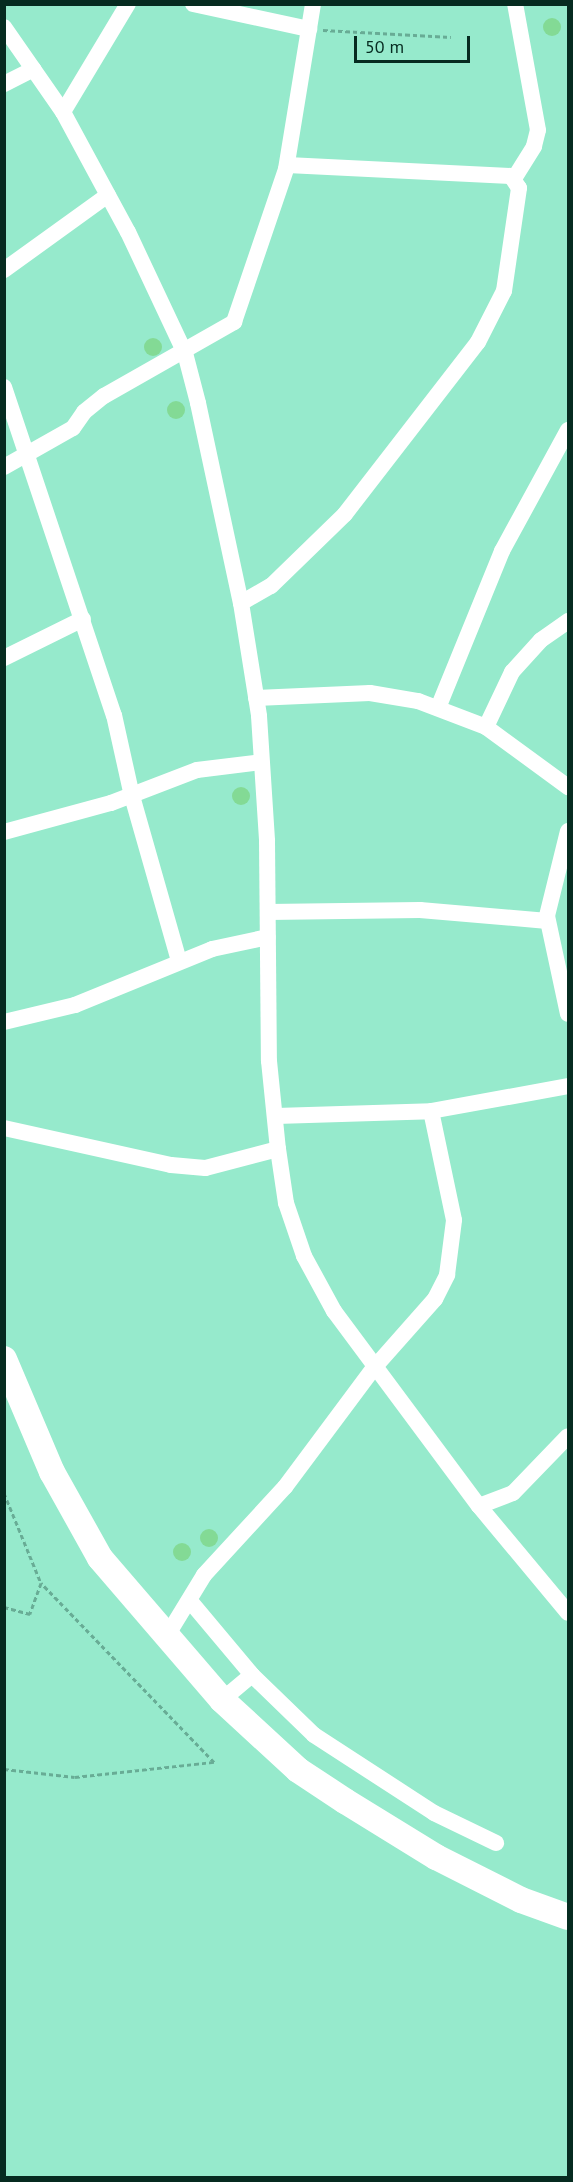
<!DOCTYPE html>
<style>
body{margin:0}
#map{position:relative;width:573px;height:2182px;overflow:hidden;background:#96eacc;font-family:"PT Sans",sans-serif}
div>[style]{position:absolute}
[style*='--x']{left:calc(var(--x)*1px);top:calc(var(--y)*1px);width:calc(var(--w)*1px);rotate:calc(var(--a)*1deg)}
.building>*{inset:0;background:#83da95}
.round{border-radius:50%}
.path>*{height:3px;margin-top:-1.5px;transform-origin:0;background:repeating-linear-gradient(90deg,#68ac95 0 4.5px,transparent 0 7.5px)}
.minor>*{height:16px;margin:-8px;padding:0 8px;transform-origin:8px;border-radius:8px;background:#fff}
.highway>*{height:26px;margin:-13px;padding:0 13px;transform-origin:13px;border-radius:13px;background:#fff}
span{translate:-50% -50%;white-space:nowrap;text-align:center;line-height:1.15;-webkit-text-stroke:5px #96eacc;paint-order:stroke}
.frame{position:absolute;inset:0;border:6px solid #062b20;pointer-events:none}
.scale{position:absolute;left:354px;top:36px;width:116px;height:27px;box-sizing:border-box;border:3px solid #062b20;border-top:0;padding-left:8px;font-size:18px;line-height:21px;white-space:nowrap;color:#062b20;-webkit-text-stroke:4px #96eacc;paint-order:stroke}
</style>
<div id="map">
<div class="building">
<i class="round" style="left:543px;top:18px;width:18px;height:18px"></i>
<i class="round" style="left:144px;top:338px;width:18px;height:18px"></i>
<i class="round" style="left:167px;top:401px;width:18px;height:18px"></i>
<i class="round" style="left:232px;top:787px;width:18px;height:18px"></i>
<i class="round" style="left:200px;top:1529px;width:18px;height:18px"></i>
<i class="round" style="left:173px;top:1543px;width:18px;height:18px"></i>
</div>
<div class="path">
<i style="--x:323;--y:30;--w:128;--a:3.1"></i>
<i style="--x:4;--y:1493;--w:97;--a:67.7"></i>
<i style="--x:41;--y:1583;--w:33;--a:110"></i>
<i style="--x:30;--y:1614;--w:27;--a:-165"></i>
<i style="--x:4;--y:1769;--w:71;--a:6.4"></i>
<i style="--x:75;--y:1777;--w:140;--a:-6.2"></i>
<i style="--x:214;--y:1762;--w:249;--a:-134"></i>
</div>
<div class="minor">
<i style="--x:193;--y:4;--w:119;--a:12.2"></i>
<i style="--x:4;--y:27;--w:103;--a:55.2"></i>
<i style="--x:63;--y:112;--w:136;--a:61.6"></i>
<i style="--x:128;--y:232;--w:134;--a:64.8"></i>
<i style="--x:185;--y:353;--w:52;--a:75.4"></i>
<i style="--x:198;--y:403;--w:205;--a:77.9"></i>
<i style="--x:241;--y:603;--w:114;--a:80.9"></i>
<i style="--x:259;--y:716;--w:125;--a:86.3"></i>
<i style="--x:267;--y:841;--w:220;--a:89.5"></i>
<i style="--x:269;--y:1061;--w:88;--a:84.2"></i>
<i style="--x:278;--y:1149;--w:75;--a:165.4"></i>
<i style="--x:205;--y:1168;--w:34;--a:-175"></i>
<i style="--x:171;--y:1165;--w:171;--a:-167.5"></i>
<i style="--x:4;--y:84;--w:33;--a:-27"></i>
<i style="--x:63;--y:112;--w:126;--a:-59"></i>
<i style="--x:515;--y:177;--w:36;--a:-58"></i>
<i style="--x:534;--y:146;--w:16;--a:-76"></i>
<i style="--x:538;--y:130;--w:128;--a:-100.3"></i>
<i style="--x:4;--y:270;--w:128;--a:-35.8"></i>
<i style="--x:4;--y:387;--w:346;--a:71.5"></i>
<i style="--x:114;--y:715;--w:83;--a:77.5"></i>
<i style="--x:132;--y:796;--w:172;--a:74.1"></i>
<i style="--x:4;--y:467;--w:79;--a:-29.5"></i>
<i style="--x:73;--y:428;--w:19;--a:-55"></i>
<i style="--x:84;--y:412;--w:26;--a:-39"></i>
<i style="--x:104;--y:396;--w:150;--a:-29.6"></i>
<i style="--x:234;--y:322;--w:162;--a:-71.2"></i>
<i style="--x:286;--y:169;--w:167;--a:-80.7"></i>
<i style="--x:241;--y:603;--w:34;--a:-30"></i>
<i style="--x:271;--y:586;--w:103;--a:-44.2"></i>
<i style="--x:345;--y:514;--w:217;--a:-52.3"></i>
<i style="--x:478;--y:342;--w:57;--a:-63"></i>
<i style="--x:504;--y:291;--w:104;--a:-81.7"></i>
<i style="--x:519;--y:188;--w:14;--a:-124"></i>
<i style="--x:511;--y:176;--w:224;--a:-177.2"></i>
<i style="--x:4;--y:658;--w:88;--a:-26.3"></i>
<i style="--x:256;--y:698;--w:114;--a:-2.5"></i>
<i style="--x:370;--y:693;--w:49;--a:9.5"></i>
<i style="--x:418;--y:701;--w:73;--a:20.9"></i>
<i style="--x:486;--y:727;--w:102;--a:36.2"></i>
<i style="--x:438;--y:708;--w:170;--a:-67.8"></i>
<i style="--x:502;--y:551;--w:138;--a:-61.4"></i>
<i style="--x:486;--y:727;--w:61;--a:-64.7"></i>
<i style="--x:512;--y:672;--w:43;--a:-47.8"></i>
<i style="--x:541;--y:640;--w:33;--a:-35"></i>
<i style="--x:568;--y:831;--w:88;--a:103.9"></i>
<i style="--x:547;--y:916;--w:100;--a:77.9"></i>
<i style="--x:4;--y:832;--w:111;--a:-15.2"></i>
<i style="--x:111;--y:803;--w:92;--a:-21"></i>
<i style="--x:197;--y:770;--w:65;--a:-7"></i>
<i style="--x:268;--y:912;--w:152;--a:-0.8"></i>
<i style="--x:420;--y:910;--w:128;--a:4.9"></i>
<i style="--x:4;--y:1022;--w:73;--a:-13.5"></i>
<i style="--x:75;--y:1005;--w:148;--a:-22.2"></i>
<i style="--x:212;--y:949;--w:57;--a:-12.1"></i>
<i style="--x:276;--y:1116;--w:155;--a:-1.8"></i>
<i style="--x:431;--y:1111;--w:139;--a:-10.3"></i>
<i style="--x:278;--y:1149;--w:55;--a:81.6"></i>
<i style="--x:286;--y:1203;--w:56;--a:71.2"></i>
<i style="--x:304;--y:1256;--w:63;--a:61.4"></i>
<i style="--x:334;--y:1311;--w:243;--a:53.4"></i>
<i style="--x:479;--y:1506;--w:36;--a:-21"></i>
<i style="--x:513;--y:1493;--w:79;--a:-46"></i>
<i style="--x:479;--y:1506;--w:139;--a:50.2"></i>
<i style="--x:190;--y:1601;--w:97;--a:50"></i>
<i style="--x:252;--y:1675;--w:86;--a:44.1"></i>
<i style="--x:314;--y:1735;--w:143;--a:33"></i>
<i style="--x:434;--y:1813;--w:69;--a:25.8"></i>
<i style="--x:165;--y:1639;--w:75;--a:-58.6"></i>
<i style="--x:204;--y:1575;--w:120;--a:-47.4"></i>
<i style="--x:285;--y:1487;--w:147;--a:-53.3"></i>
<i style="--x:373;--y:1369;--w:94;--a:-48.5"></i>
<i style="--x:435;--y:1299;--w:27;--a:-63"></i>
<i style="--x:447;--y:1275;--w:55;--a:-82.7"></i>
<i style="--x:454;--y:1220;--w:111;--a:-101.9"></i>
<i style="--x:222;--y:1700;--w:39;--a:-40"></i>
</div>
<div class="highway">
<i style="--x:4;--y:1359;--w:123;--a:67"></i>
<i style="--x:52;--y:1472;--w:98;--a:60.8"></i>
<i style="--x:100;--y:1558;--w:187;--a:49.3"></i>
<i style="--x:222;--y:1700;--w:103;--a:42.6"></i>
<i style="--x:298;--y:1770;--w:56;--a:33.4"></i>
<i style="--x:345;--y:1801;--w:107;--a:31.6"></i>
<i style="--x:436;--y:1857;--w:95;--a:26.8"></i>
<i style="--x:521;--y:1900;--w:50;--a:19.9"></i>
</div>
<div class="frame"></div>
<div class="scale">50 m</div>
</div>
